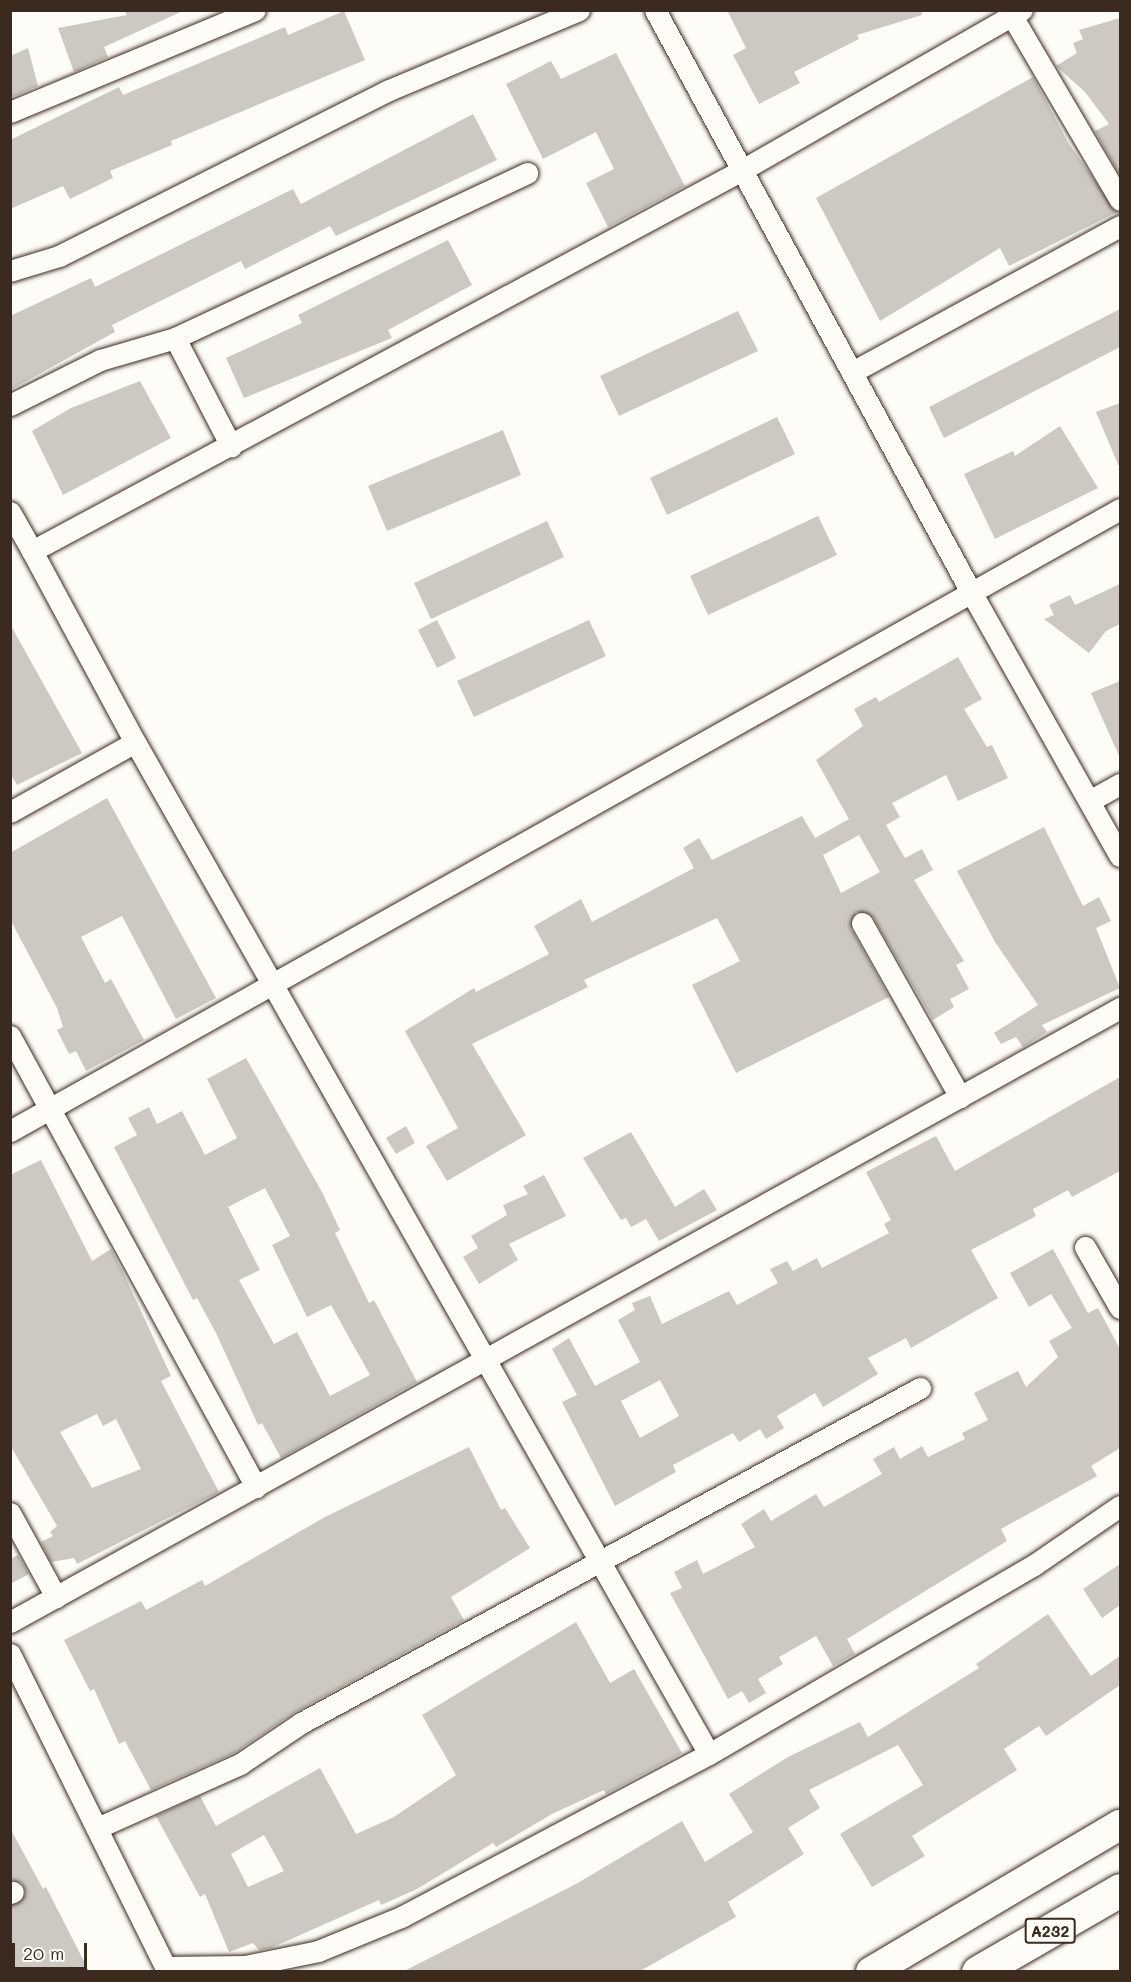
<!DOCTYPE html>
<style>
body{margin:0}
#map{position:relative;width:1131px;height:1982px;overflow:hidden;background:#fdfcf7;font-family:Mali,sans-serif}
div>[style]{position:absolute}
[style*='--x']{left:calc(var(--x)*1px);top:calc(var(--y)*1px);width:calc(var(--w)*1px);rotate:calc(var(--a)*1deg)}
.building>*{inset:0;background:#cdc8c2}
.roads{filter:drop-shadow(0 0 2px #3b2a1e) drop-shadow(0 0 2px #3b2a1e)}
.minor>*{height:21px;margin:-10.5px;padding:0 10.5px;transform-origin:10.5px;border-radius:10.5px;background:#fdfcf7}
.secondary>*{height:30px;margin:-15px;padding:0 15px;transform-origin:15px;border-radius:15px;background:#fdfcf7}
.trunk>*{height:33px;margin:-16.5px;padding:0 16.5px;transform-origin:16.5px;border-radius:16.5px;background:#fdfcf7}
span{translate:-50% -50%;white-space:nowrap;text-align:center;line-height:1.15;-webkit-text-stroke:6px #fdfcf7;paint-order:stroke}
.shield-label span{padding:2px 4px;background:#fdfcf7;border:2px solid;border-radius:4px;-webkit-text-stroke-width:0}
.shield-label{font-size:16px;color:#3b2a1e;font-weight:700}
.frame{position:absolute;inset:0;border:12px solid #3b2a1e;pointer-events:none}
.scale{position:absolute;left:12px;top:1943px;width:75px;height:27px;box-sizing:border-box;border:3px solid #3b2a1e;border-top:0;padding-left:8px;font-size:18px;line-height:21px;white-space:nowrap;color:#3b2a1e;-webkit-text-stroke:4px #fdfcf7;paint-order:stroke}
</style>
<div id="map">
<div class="building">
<i style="clip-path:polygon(124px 10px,185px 10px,104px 47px,108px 57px,74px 72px,58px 28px,127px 15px)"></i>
<i style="clip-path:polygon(727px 10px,921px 10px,922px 15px,857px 35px,859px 39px,794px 72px,800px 83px,759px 104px,733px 55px,746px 48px)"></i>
<i style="clip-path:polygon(344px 11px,365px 60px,171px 141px,172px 145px,110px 171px,113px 178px,70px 199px,63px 186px,10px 209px,10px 140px,119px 87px,123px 95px,285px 27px,288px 35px)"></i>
<i style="clip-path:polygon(1120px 18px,1120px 176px,1095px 131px,1109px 124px,1085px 92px,1056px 66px,1077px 53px,1073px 43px,1083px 39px,1079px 30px)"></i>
<i style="clip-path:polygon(28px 48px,38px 86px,10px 98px,10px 56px)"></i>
<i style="clip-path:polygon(616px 53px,685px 186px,608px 227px,586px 183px,614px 169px,596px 132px,543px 159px,506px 84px,551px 61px,561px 79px)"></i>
<i style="clip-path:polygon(1033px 77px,1069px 144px,1117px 212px,1009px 266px,1000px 248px,880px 321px,816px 198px)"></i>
<i style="clip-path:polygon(473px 114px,497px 160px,336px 236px,330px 226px,245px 269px,241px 261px,112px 325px,115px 332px,10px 390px,10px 316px,91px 278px,95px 287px,293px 189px,301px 204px)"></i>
<i style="clip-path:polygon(448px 240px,472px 285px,388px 330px,392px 338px,244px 398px,226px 358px,302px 323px,298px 315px)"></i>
<i style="clip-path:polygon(1120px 309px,1120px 347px,944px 438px,929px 407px)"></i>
<i style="clip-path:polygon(738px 311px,758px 351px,619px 416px,600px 376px)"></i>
<i style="clip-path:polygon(140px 381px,171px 438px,63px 495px,32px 431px,71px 408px)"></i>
<i style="clip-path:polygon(1120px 403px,1120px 469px,1096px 412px)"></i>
<i style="clip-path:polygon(777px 417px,795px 454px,667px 515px,650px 478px)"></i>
<i style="clip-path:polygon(1060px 426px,1098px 488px,995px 539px,964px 474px,1013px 451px,1015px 456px)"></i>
<i style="clip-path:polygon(503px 430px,521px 475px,387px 531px,368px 486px)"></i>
<i style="clip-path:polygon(818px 516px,837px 555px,708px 615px,690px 576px)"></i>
<i style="clip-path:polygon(547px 521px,564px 557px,431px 619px,414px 583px)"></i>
<i style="clip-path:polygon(1120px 584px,1120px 624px,1106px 631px,1089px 653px,1044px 619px,1054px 615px,1049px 605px,1070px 595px,1075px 605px)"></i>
<i style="clip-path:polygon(437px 620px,456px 658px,437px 668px,418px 630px)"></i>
<i style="clip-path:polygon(589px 620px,606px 656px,474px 717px,457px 681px)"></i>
<i style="clip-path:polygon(10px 624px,82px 753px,17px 785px,10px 773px)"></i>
<i style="clip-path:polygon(evenodd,958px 657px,982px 699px,964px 709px,987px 747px,992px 745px,1008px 778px,958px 801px,946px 775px,892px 803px,900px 817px,886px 825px,905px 858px,922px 849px,933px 870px,914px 880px,964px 961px,956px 965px,969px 989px,950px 999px,954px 1007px,933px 1020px,873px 917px,856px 912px,851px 929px,889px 997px,736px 1073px,692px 985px,740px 961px,717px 918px,584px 980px,588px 987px,472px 1044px,526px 1135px,447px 1181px,426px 1146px,458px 1128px,405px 1031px,474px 988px,476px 992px,549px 954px,534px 926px,581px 899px,592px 922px,694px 868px,683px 848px,699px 838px,712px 860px,802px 816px,815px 838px,849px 819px,816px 760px,863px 726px,854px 709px,876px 697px,879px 702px,958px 657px,859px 835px,880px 872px,841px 893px,823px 855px,859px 835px)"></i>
<i style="clip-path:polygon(1120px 681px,1120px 758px,1091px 693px)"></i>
<i style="clip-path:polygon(107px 798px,216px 998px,176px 1019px,122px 916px,81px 937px,105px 983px,111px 979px,144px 1040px,86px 1071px,76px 1051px,69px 1054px,57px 1030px,63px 1027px,57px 1008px,10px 919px,10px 853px)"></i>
<i style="clip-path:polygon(1044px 827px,1083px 906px,1099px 897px,1111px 921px,1096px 928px,1120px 988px,1042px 1025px,1047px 1032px,1023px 1047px,1016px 1037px,1001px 1044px,994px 1033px,1038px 1005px,995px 942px,957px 871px)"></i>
<i style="clip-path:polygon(evenodd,246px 1058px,322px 1192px,340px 1230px,335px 1233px,369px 1303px,374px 1300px,417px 1382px,281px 1458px,262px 1423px,258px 1425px,216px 1333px,197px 1298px,193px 1300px,114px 1147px,137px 1135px,128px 1118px,149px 1107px,157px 1124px,182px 1111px,205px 1155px,237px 1138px,207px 1079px,246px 1058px,265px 1188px,290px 1236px,272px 1245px,307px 1317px,331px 1305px,370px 1375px,330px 1396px,297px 1332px,274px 1344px,239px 1280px,260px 1270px,228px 1207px,265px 1188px)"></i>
<i style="clip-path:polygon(evenodd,1120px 1077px,1120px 1171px,1072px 1197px,1068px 1190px,1033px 1209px,1036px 1216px,971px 1250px,998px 1298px,911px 1348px,906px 1338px,868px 1358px,878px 1374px,823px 1407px,815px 1393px,777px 1416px,784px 1428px,766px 1439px,760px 1429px,739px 1442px,733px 1433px,673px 1465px,676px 1472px,615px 1506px,562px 1402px,577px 1395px,552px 1349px,569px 1338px,595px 1386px,640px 1362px,618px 1320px,635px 1310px,632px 1303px,650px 1296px,662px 1324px,729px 1291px,737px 1305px,778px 1283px,770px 1269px,787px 1261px,793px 1271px,817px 1258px,822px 1268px,889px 1233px,884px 1224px,891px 1220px,866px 1172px,936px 1136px,955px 1171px,1120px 1077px,660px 1380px,679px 1416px,640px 1438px,621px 1401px,660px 1380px)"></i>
<i style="clip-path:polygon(406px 1126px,415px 1143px,396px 1154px,386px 1138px)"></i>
<i style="clip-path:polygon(631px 1132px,675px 1207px,704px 1189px,717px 1210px,659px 1241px,646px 1219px,631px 1227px,626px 1218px,621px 1220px,583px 1158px)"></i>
<i style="clip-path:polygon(evenodd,41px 1160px,92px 1261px,111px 1249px,122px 1270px,171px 1376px,161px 1381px,219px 1492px,77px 1564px,74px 1558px,51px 1562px,41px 1542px,53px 1536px,50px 1532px,57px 1526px,10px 1445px,10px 1175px,41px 1160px,97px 1414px,103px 1426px,116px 1419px,141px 1469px,92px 1488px,60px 1432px,97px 1414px)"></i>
<i style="clip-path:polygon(544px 1175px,566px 1216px,509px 1244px,518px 1260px,479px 1284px,463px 1257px,478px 1248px,471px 1236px,507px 1215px,503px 1205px,528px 1194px,523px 1186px)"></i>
<i style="clip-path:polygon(1053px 1249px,1088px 1313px,1098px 1308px,1120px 1349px,1120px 1448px,1091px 1466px,1097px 1476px,1001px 1529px,1007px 1541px,847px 1639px,855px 1654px,833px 1666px,816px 1636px,779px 1657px,783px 1664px,758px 1679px,766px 1693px,749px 1703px,742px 1691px,728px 1699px,670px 1593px,682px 1588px,674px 1572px,697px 1560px,703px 1574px,755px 1547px,741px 1524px,764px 1509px,771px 1521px,816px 1494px,824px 1507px,882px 1474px,873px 1459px,894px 1447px,900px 1459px,922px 1446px,928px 1457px,965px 1439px,962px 1433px,988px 1420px,974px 1393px,1018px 1371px,1026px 1387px,1058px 1357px,1049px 1341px,1072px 1328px,1051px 1294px,1029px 1307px,1010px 1273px)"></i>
<i style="clip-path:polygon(469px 1447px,501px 1510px,505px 1508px,530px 1548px,451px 1597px,464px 1620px,295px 1712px,234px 1753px,151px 1790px,125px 1741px,119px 1744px,94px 1689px,90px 1691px,64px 1640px,141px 1601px,146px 1610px,202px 1580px,205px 1586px,325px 1517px)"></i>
<i style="clip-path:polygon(18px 1555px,29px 1574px,10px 1584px,10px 1559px)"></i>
<i style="clip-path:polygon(1120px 1564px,1120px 1605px,1102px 1618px,1083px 1589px)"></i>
<i style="clip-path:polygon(1048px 1614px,1091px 1676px,1120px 1656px,1120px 1685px,1046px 1736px,1039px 1726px,1004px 1749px,1017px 1770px,912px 1836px,925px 1856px,872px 1887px,840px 1834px,923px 1785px,898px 1745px,809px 1790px,820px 1808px,788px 1828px,804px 1854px,728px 1902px,736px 1917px,640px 1971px,404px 1971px,576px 1884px,682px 1821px,705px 1862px,753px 1832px,729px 1794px,788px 1757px,860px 1722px,868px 1737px,979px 1668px,976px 1664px)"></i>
<i style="clip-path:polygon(evenodd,576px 1622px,610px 1683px,634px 1669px,682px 1753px,606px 1794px,604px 1790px,552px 1814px,496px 1847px,493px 1843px,417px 1889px,381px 1905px,379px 1900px,271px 1948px,259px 1950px,253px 1943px,229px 1952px,205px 1894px,200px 1897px,156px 1816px,200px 1796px,216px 1826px,320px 1768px,356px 1834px,394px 1817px,456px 1775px,422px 1715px,576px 1622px,264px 1835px,284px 1871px,248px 1887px,231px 1854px,264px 1835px)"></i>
<i style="clip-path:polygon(10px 1828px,43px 1889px,46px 1887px,89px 1971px,10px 1971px,10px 1905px,26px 1894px,22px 1883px,10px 1880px)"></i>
</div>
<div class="roads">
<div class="minor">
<i style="--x:655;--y:10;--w:662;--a:61.5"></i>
<i style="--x:971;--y:592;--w:303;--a:60.6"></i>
<i style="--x:1012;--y:16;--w:213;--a:59.6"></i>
<i style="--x:10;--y:112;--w:265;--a:-22.6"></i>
<i style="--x:10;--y:271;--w:51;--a:-17"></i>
<i style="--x:59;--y:256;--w:369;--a:-26.7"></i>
<i style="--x:389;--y:90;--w:206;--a:-22.8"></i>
<i style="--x:175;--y:338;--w:389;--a:-25.1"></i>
<i style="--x:854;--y:371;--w:303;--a:-28.6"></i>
<i style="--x:10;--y:405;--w:101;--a:-26.6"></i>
<i style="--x:100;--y:360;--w:78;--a:-16.3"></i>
<i style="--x:175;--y:338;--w:122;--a:62.6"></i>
<i style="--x:10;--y:512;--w:45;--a:60.6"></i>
<i style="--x:32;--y:551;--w:808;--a:-28.21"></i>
<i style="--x:744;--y:169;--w:320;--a:-29.8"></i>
<i style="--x:32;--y:551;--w:217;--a:61.7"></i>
<i style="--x:135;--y:742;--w:1163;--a:60.44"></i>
<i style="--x:1091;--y:800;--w:33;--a:-29"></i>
<i style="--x:10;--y:812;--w:143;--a:-29.2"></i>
<i style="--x:862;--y:923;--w:200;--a:60.6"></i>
<i style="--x:10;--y:1036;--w:514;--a:61.39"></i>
<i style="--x:10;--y:1131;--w:1272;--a:-29.26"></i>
<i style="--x:1085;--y:1247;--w:70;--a:60.2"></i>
<i style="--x:10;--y:1513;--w:96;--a:61.3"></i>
<i style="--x:10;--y:1622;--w:1269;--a:-28.95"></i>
<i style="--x:10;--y:1654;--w:355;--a:63.6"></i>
<i style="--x:97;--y:1828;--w:157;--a:-24.1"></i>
<i style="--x:240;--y:1764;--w:73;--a:-33.9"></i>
<i style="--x:301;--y:1723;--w:704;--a:-28.42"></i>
<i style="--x:10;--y:1893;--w:3;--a:-18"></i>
<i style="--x:166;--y:1967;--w:79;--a:-0.7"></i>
<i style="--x:245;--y:1966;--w:75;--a:-11.6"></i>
<i style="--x:318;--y:1951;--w:90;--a:-22.3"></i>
<i style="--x:401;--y:1917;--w:348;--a:-27.9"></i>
<i style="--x:709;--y:1754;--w:376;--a:-30.2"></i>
<i style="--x:1034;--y:1565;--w:104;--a:-34.5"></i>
</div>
<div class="secondary">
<i style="--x:871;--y:1972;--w:289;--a:-30.6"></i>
</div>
<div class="trunk">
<i style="--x:978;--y:1972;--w:164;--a:-30"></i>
</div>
</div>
<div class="shield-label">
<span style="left:1050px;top:1931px">A232</span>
</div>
<div class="frame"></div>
<div class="scale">20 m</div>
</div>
